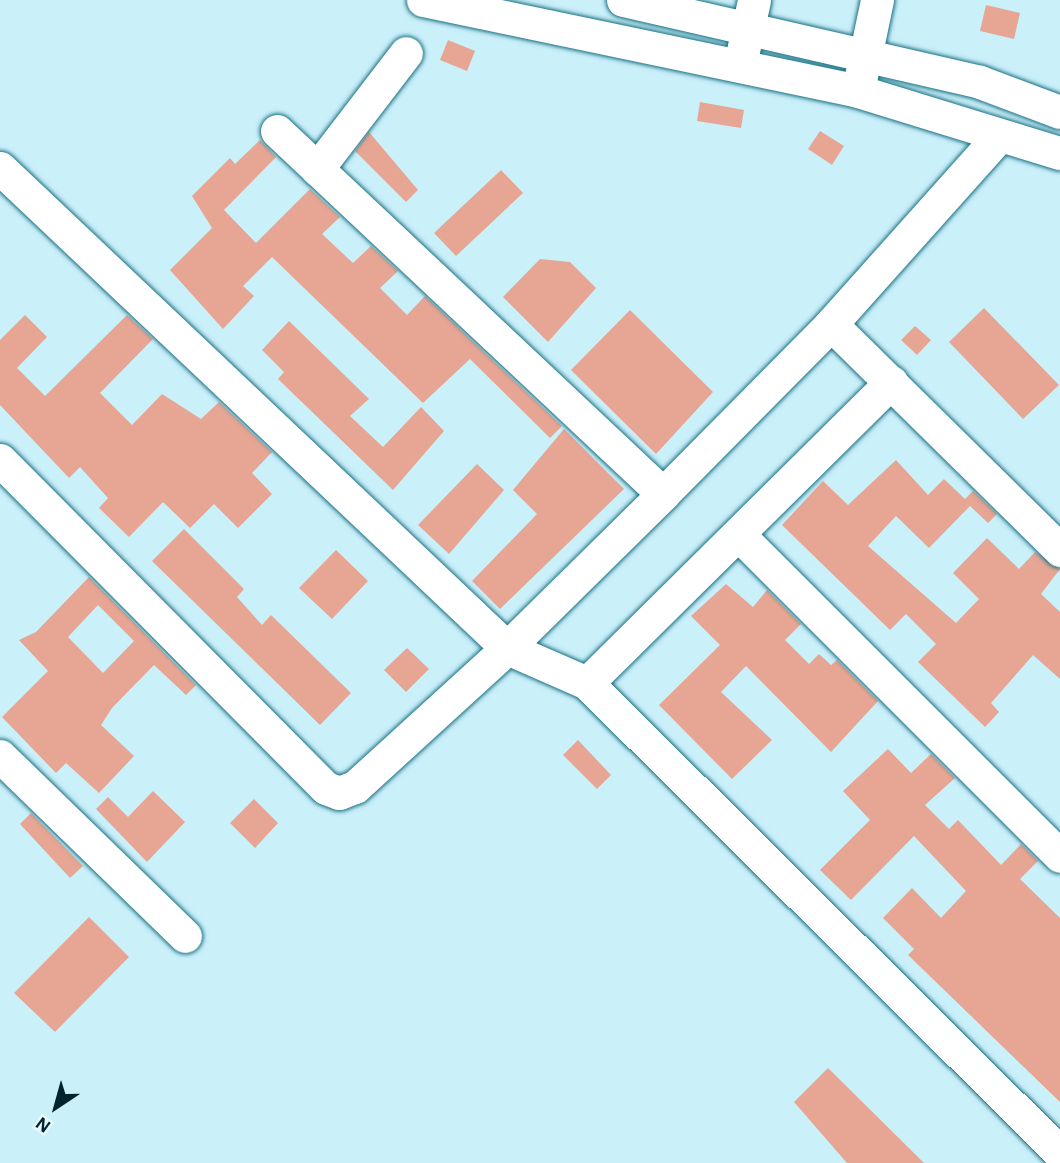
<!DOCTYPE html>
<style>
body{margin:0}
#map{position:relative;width:1060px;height:1163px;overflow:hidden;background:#caf0fa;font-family:"Alegreya Sans",sans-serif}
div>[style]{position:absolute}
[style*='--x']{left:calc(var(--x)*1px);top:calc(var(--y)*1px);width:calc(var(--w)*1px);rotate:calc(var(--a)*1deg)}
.building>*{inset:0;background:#e7a694}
.roads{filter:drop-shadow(0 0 2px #187083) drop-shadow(0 0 2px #187083)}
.minor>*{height:33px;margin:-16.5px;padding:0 16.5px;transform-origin:16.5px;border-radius:16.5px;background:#fff}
span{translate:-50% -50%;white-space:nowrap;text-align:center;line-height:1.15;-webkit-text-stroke:6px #e6f9fe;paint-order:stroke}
.north{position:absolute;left:21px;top:1072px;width:70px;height:70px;-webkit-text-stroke:5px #e6f9fe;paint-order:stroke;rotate:216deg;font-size:19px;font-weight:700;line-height:28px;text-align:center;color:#01242c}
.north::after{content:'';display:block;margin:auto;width:24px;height:32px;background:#01242c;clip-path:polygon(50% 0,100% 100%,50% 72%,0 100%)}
</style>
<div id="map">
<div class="building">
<i style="clip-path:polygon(986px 5px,1020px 13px,1014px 39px,980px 31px)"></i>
<i style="clip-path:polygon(448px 40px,475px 51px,467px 71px,440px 60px)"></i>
<i style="clip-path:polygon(700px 102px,744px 110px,741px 128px,697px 121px)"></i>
<i style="clip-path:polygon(820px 131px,844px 146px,832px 165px,808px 149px)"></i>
<i style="clip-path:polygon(369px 132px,418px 190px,406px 202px,355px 151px)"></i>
<i style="clip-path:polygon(260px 140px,276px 157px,224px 210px,256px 243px,310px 189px,340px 217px,322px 234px,353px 263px,371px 246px,398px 271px,380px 288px,407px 315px,425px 296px,562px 426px,550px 438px,470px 359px,423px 403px,272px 257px,243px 286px,254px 296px,223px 329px,170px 270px,212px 228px,192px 196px,230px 158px,235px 164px)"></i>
<i style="clip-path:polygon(501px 170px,523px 193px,456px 256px,434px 233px)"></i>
<i style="clip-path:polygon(540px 259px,570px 262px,596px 288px,548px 342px,503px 297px)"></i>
<i style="clip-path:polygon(984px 308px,1059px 385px,1023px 419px,949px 342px)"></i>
<i style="clip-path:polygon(630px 310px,713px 392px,656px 454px,571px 370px)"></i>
<i style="clip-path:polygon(25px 315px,47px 337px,17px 368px,45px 396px,127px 315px,153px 339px,100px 393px,132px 425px,162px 394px,201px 419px,219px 402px,272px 452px,252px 473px,272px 494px,238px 528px,214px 504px,190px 528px,163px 502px,129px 537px,99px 508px,108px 498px,80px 467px,69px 478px,0 405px,0 340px)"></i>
<i style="clip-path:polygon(289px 321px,369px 399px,350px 416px,383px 447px,421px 407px,444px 431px,393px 490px,278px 379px,284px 372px,262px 350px)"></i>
<i style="clip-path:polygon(915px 326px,931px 340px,917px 355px,901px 340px)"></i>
<i style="clip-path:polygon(564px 429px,624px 489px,500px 609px,472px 581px,537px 514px,513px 490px)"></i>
<i style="clip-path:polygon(896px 460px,928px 495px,944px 479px,965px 499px,973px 491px,997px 514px,988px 523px,970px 506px,929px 548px,896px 516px,868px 546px,956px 623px,979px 599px,953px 573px,987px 538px,1019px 569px,1035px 552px,1060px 569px,1041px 594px,1060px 612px,1060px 679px,1033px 655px,991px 703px,999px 712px,985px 727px,918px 662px,936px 644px,906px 614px,890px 630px,782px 525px,823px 481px,848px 505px)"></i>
<i style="clip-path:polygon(477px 464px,504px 490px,449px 554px,418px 525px)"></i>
<i style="clip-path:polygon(184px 529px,244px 589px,237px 597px,262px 625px,271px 615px,351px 693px,320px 725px,152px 561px)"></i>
<i style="clip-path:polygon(336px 550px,368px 581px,332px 619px,299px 588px)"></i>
<i style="clip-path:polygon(evenodd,89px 577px,196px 685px,186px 695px,154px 665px,112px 708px,101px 725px,134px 756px,99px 793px,66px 763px,56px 773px,2px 717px,48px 671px,19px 640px,36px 632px,89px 577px,98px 605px,134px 641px,103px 673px,68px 637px,98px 605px)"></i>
<i style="clip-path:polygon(726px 584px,753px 607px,767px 590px,801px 624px,785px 640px,809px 664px,819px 654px,831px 665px,837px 660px,878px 701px,831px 752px,746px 666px,721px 692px,772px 740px,732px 779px,659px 705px,720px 645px,691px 616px)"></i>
<i style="clip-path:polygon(407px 648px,429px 669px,406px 692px,384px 670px)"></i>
<i style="clip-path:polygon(578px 740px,611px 775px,597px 789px,563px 755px)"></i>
<i style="clip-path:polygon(888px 749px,911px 773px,931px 754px,955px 778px,925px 805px,949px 829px,958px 820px,1001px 865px,1021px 844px,1038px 861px,1020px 879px,1060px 918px,1060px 1102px,908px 955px,914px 949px,883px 918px,912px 888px,941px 918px,966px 891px,914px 836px,851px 900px,820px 870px,870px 820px,843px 791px)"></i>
<i style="clip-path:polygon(153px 791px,185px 822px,147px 862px,96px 809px,108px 797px,128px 817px)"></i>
<i style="clip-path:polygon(254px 799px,278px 823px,255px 848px,230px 823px)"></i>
<i style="clip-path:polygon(31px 813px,83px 866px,70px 878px,20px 824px)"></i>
<i style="clip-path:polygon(89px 917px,129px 957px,55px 1032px,14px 993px)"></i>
<i style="clip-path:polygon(828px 1068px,924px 1163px,847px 1163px,794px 1102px)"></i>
</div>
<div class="roads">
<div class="minor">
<i style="--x:423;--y:0;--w:444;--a:11.8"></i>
<i style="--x:858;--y:91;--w:211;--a:17.1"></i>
<i style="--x:623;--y:0;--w:366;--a:12.9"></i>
<i style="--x:980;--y:82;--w:85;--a:20.6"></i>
<i style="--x:743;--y:51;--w:52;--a:-77.8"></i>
<i style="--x:861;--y:76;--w:78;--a:-78.1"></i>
<i style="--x:277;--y:131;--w:530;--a:43.24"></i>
<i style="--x:0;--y:168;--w:698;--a:43.43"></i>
<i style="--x:507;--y:648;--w:87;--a:23.6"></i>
<i style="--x:587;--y:683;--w:667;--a:44.82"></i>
<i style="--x:317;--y:169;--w:146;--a:-52.5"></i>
<i style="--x:831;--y:324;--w:322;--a:44.6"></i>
<i style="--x:0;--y:460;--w:462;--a:45.2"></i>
<i style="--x:326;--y:788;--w:14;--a:21"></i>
<i style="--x:339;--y:793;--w:17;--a:-21"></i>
<i style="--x:355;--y:787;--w:206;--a:-42.4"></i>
<i style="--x:507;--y:648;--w:219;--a:-44.6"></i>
<i style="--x:663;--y:494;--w:239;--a:-45.3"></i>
<i style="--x:831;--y:324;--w:252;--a:-48.2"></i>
<i style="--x:738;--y:534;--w:455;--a:45"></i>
<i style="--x:587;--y:683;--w:428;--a:-44.7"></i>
<i style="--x:0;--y:756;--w:258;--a:44.2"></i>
</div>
</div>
<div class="north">N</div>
</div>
